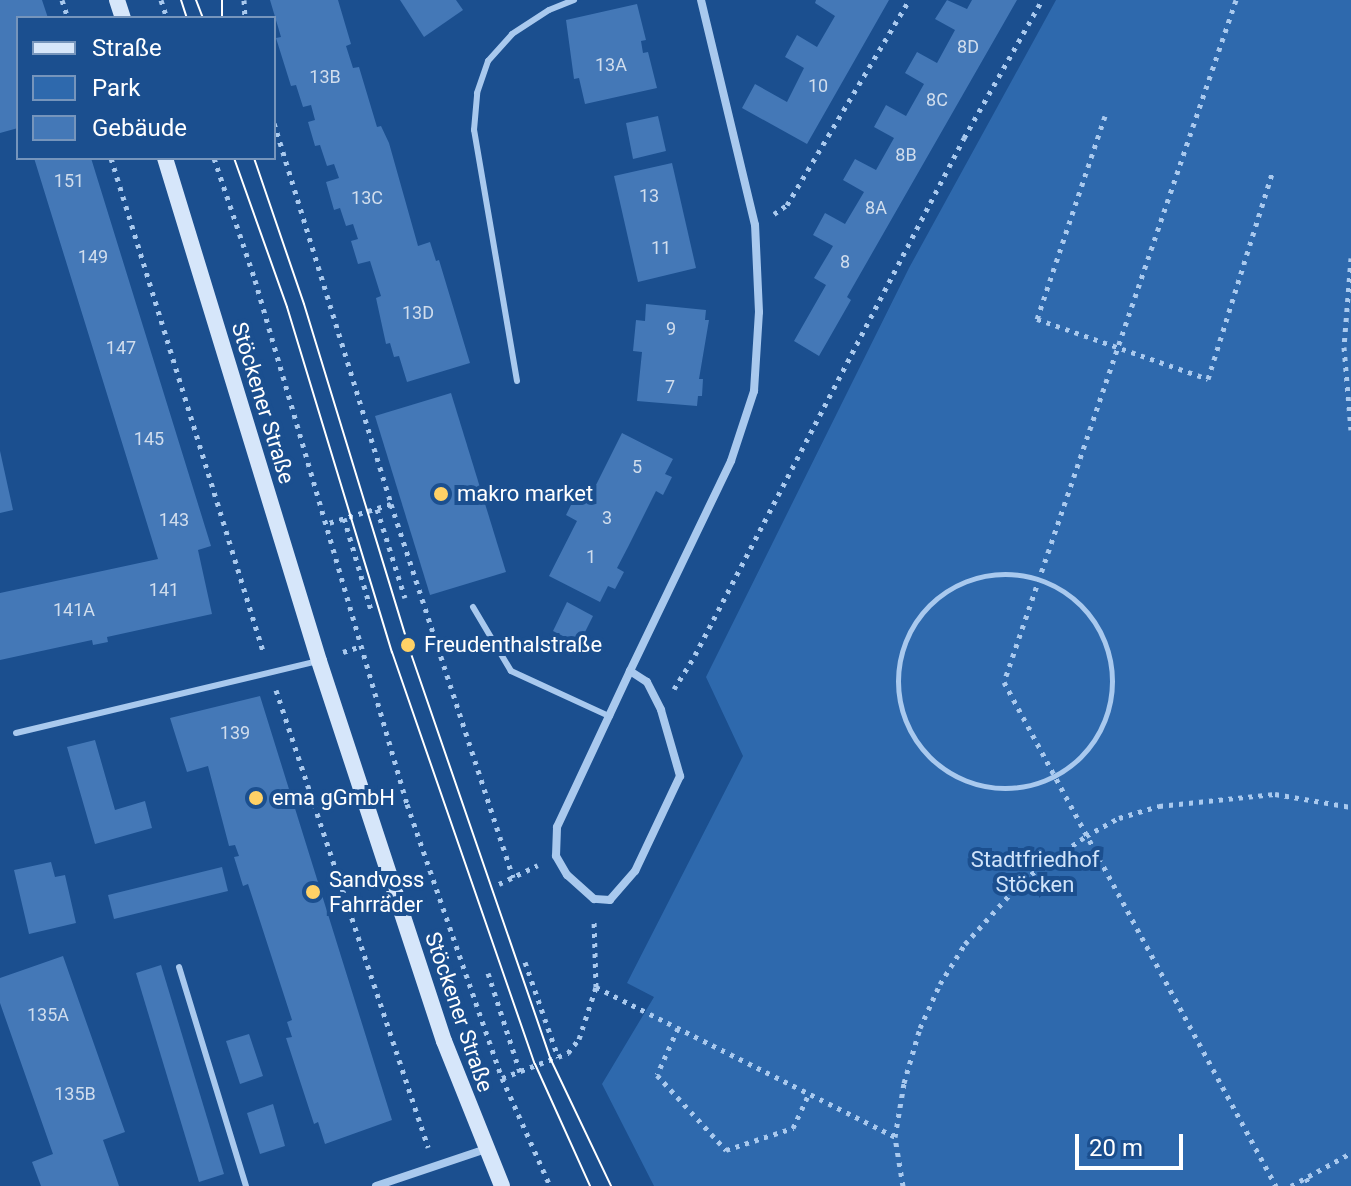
<!DOCTYPE html>
<meta charset="utf-8">
<style>
body{margin:0}
#map{position:relative;width:1351px;height:1186px;overflow:hidden;background:#1b4f8f;font-family:Roboto,sans-serif}
div>[style]{position:absolute}
[style*='--x']{left:calc(var(--x)*1px);top:calc(var(--y)*1px);width:calc(var(--w)*1px);rotate:calc(var(--a)*1deg)}
.green>*{inset:0;background:#2e69ad}
.building>*{inset:0;background:#4478b7}
.path>*{height:5px;margin-top:-2.5px;transform-origin:0;background:repeating-linear-gradient(90deg,#a9c9ee 0 4px,transparent 0 10px)}
.path>.ring{margin:-2.5px;padding:0;box-sizing:content-box;background:none;border:5px solid #a9c9ee;border-radius:50%}
.lane>*{height:6px;margin:-3px;padding:0 3px;transform-origin:3px;border-radius:3px;background:#a9c9ee}
.street>*{height:8px;margin:-4px;padding:0 4px;transform-origin:4px;border-radius:4px;background:#a9c9ee}
.secondary>*{height:16px;margin:-8px;padding:0 8px;transform-origin:8px;border-radius:8px;background:#d6e6fa}
.tram>*{height:2px;margin:-1px;padding:0 1px;transform-origin:1px;border-radius:1px;background:#fff}
.dots>*{width:22px;height:22px;translate:-50% -50%;box-sizing:border-box;border:4px solid #1b4f8f;border-radius:50%}
span{translate:-50% -50%;white-space:nowrap;text-align:center;line-height:1.15;-webkit-text-stroke:8px #1b4f8f;paint-order:stroke}
.number-label{font-size:18px;color:#d0dded}
.number-label span{-webkit-text-stroke-width:0}
.street-label{font-size:22px;color:#fff}
.poi-label{font-size:22px;color:#fff}
.left{translate:0 -50%;text-align:left}
.park-label{font-size:22px;color:#cfe3fa}
.legend{position:absolute;left:16px;top:16px;width:260px;height:144px;box-sizing:border-box;background:#1b4f8f;border:2px solid #7695bc;margin:0;padding:10px 14px;list-style:none;font-size:24px;color:#fff}
.legend li{display:flex;align-items:center;gap:16px;height:40px}
.legend b{width:40px;border:2px solid #7695bc}
.scale{position:absolute;left:1075px;top:1134px;width:108px;height:36px;box-sizing:border-box;border:4px solid #fff;border-top:0;padding-left:10px;font-size:24px;line-height:28px;white-space:nowrap;color:#fff;-webkit-text-stroke:6px #1b4f8f;paint-order:stroke}
</style>
<div id="map">
<div class="green">
<i style="clip-path:polygon(1056px 0,1351px 0,1351px 1186px,654px 1186px,602px 1084px,654px 997px,627px 983px,743px 756px,706px 677px,909px 268px)"></i>
</div>
<div class="building">
<i style="clip-path:polygon(0 0,42px 0,48px 18px,18px 18px,18px 128px,0 133px)"></i>
<i style="clip-path:polygon(270px 0,338px 0,351px 44px,346px 46px,353px 68px,359px 67px,377px 127px,381px 126px,389px 143px,418px 246px,430px 242px,436px 261px,439px 260px,470px 363px,407px 382px,399px 356px,394px 357px,390px 343px,386px 344px,376px 298px,381px 296px,370px 261px,358px 264px,351px 241px,358px 239px,353px 224px,346px 226px,340px 208px,334px 210px,326px 182px,339px 178px,334px 164px,327px 166px,320px 145px,315px 146px,308px 122px,315px 120px,311px 105px,303px 107px,296px 85px,291px 86px,276px 38px,281px 37px)"></i>
<i style="clip-path:polygon(400px 0,456px 0,463px 10px,424px 37px)"></i>
<i style="clip-path:polygon(816px 0,889px 0,807px 144px,742px 108px,755px 84px,787px 102px,804px 68px,785px 57px,797px 35px,817px 47px,835px 16px,815px 3px)"></i>
<i style="clip-path:polygon(947px 0,967px 9px,972px 0,1017px 0,847px 297px,851px 300px,819px 356px,794px 341px,826px 285px,814px 278px,833px 246px,813px 235px,825px 213px,845px 224px,864px 192px,843px 180px,855px 159px,876px 170px,894px 138px,874px 127px,886px 105px,906px 116px,924px 84px,905px 73px,917px 52px,937px 63px,955px 30px,935px 19px)"></i>
<i style="clip-path:polygon(637px 4px,646px 40px,641px 41px,643px 53px,648px 52px,657px 88px,585px 104px,579px 78px,574px 79px,566px 20px)"></i>
<i style="clip-path:polygon(658px 116px,666px 151px,633px 159px,626px 123px)"></i>
<i style="clip-path:polygon(34px 158px,91px 158px,211px 546px,198px 550px,212px 614px,107px 637px,108px 642px,93px 645px,92px 640px,0 660px,0 593px,158px 559px)"></i>
<i style="clip-path:polygon(672px 163px,696px 268px,638px 282px,614px 176px)"></i>
<i style="clip-path:polygon(646px 304px,706px 310px,705px 320px,709px 320px,699px 379px,703px 379px,702px 396px,698px 396px,697px 406px,637px 401px,642px 352px,633px 351px,636px 320px,645px 321px)"></i>
<i style="clip-path:polygon(451px 393px,506px 572px,430px 595px,375px 416px)"></i>
<i style="clip-path:polygon(622px 433px,673px 459px,665px 474px,672px 477px,663px 495px,656px 491px,628px 547px,617px 568px,624px 572px,615px 589px,608px 586px,600px 602px,549px 576px,577px 521px,566px 515px,579px 489px,591px 495px)"></i>
<i style="clip-path:polygon(0 451px,13px 510px,0 513px)"></i>
<i style="clip-path:polygon(567px 602px,593px 616px,579px 644px,553px 631px)"></i>
<i style="clip-path:polygon(260px 696px,392px 1120px,325px 1144px,318px 1122px,314px 1124px,286px 1038px,292px 1037px,287px 1022px,292px 1020px,248px 884px,243px 886px,234px 857px,239px 856px,235px 845px,229px 846px,208px 766px,187px 772px,170px 718px)"></i>
<i style="clip-path:polygon(95px 740px,115px 810px,145px 801px,152px 828px,95px 844px,67px 747px)"></i>
<i style="clip-path:polygon(51px 862px,55px 877px,65px 875px,76px 923px,29px 934px,14px 870px)"></i>
<i style="clip-path:polygon(222px 867px,228px 891px,114px 919px,108px 895px)"></i>
<i style="clip-path:polygon(63px 956px,125px 1132px,103px 1140px,119px 1186px,41px 1186px,32px 1162px,53px 1154px,0 1003px,0 978px)"></i>
<i style="clip-path:polygon(161px 965px,224px 1174px,199px 1182px,136px 973px)"></i>
<i style="clip-path:polygon(249px 1034px,263px 1076px,240px 1084px,226px 1041px)"></i>
<i style="clip-path:polygon(273px 1104px,285px 1146px,260px 1154px,247px 1113px)"></i>
</div>
<div class="path">
<i style="--x:62;--y:0;--w:19;--a:72"></i>
<i style="--x:161;--y:0;--w:19;--a:72"></i>
<i style="--x:244;--y:0;--w:18;--a:87"></i>
<i style="--x:1236;--y:0;--w:720;--a:108.79"></i>
<i style="--x:1004;--y:682;--w:573;--a:61.65"></i>
<i style="--x:1105;--y:116;--w:214;--a:108.5"></i>
<i style="--x:1037;--y:319;--w:181;--a:19.3"></i>
<i style="--x:1208;--y:379;--w:216;--a:-72.7"></i>
<i style="--x:274;--y:123;--w:399;--a:72.9"></i>
<i style="--x:391;--y:504;--w:69;--a:163.1"></i>
<i style="--x:111;--y:158;--w:519;--a:72.86"></i>
<i style="--x:214;--y:158;--w:129;--a:71.4"></i>
<i style="--x:255;--y:280;--w:546;--a:73.82"></i>
<i style="--x:407;--y:804;--w:290;--a:70.9"></i>
<i style="--x:502;--y:1078;--w:118;--a:66"></i>
<i style="--x:774;--y:214;--w:16;--a:-35"></i>
<i style="--x:787;--y:205;--w:239;--a:-59.2"></i>
<i style="--x:1351;--y:258;--w:89;--a:94.5"></i>
<i style="--x:1344;--y:347;--w:83;--a:85.2"></i>
<i style="--x:391;--y:504;--w:393;--a:71.9"></i>
<i style="--x:377;--y:509;--w:93;--a:72.5"></i>
<i style="--x:344;--y:518;--w:96;--a:73.6"></i>
<i class="ring" style="left:898px;top:574px;width:209px;height:209px"></i>
<i style="--x:343;--y:652;--w:19;--a:-18"></i>
<i style="--x:674;--y:689;--w:40;--a:-58"></i>
<i style="--x:695;--y:655;--w:583;--a:-62.51"></i>
<i style="--x:964;--y:138;--w:159;--a:-60.5"></i>
<i style="--x:276;--y:690;--w:482;--a:71.6"></i>
<i style="--x:499;--y:884;--w:43;--a:-26"></i>
<i style="--x:525;--y:962;--w:101;--a:70.8"></i>
<i style="--x:488;--y:973;--w:104;--a:72.1"></i>
<i style="--x:596;--y:987;--w:335;--a:26.6"></i>
<i style="--x:678;--y:1028;--w:51;--a:114.1"></i>
<i style="--x:657;--y:1075;--w:102;--a:47.4"></i>
<i style="--x:726;--y:1150;--w:71;--a:-18.2"></i>
<i style="--x:793;--y:1128;--w:38;--a:-65"></i>
<i style="--x:502;--y:1078;--w:71;--a:-20.7"></i>
<i style="--x:568;--y:1053;--w:18;--a:-52"></i>
<i style="--x:579;--y:1039;--w:55;--a:-71.9"></i>
<i style="--x:596;--y:987;--w:67;--a:-91.7"></i>
<i style="--x:1306;--y:1178;--w:9;--a:63"></i>
<i style="--x:903;--y:1186;--w:50;--a:-99.3"></i>
<i style="--x:895;--y:1137;--w:55;--a:-80.5"></i>
<i style="--x:904;--y:1083;--w:57;--a:-73.8"></i>
<i style="--x:920;--y:1028;--w:48;--a:-65.6"></i>
<i style="--x:940;--y:984;--w:47;--a:-58"></i>
<i style="--x:965;--y:944;--w:86;--a:-47.8"></i>
<i style="--x:1023;--y:880;--w:77;--a:-34.9"></i>
<i style="--x:1086;--y:836;--w:38;--a:-29"></i>
<i style="--x:1119;--y:818;--w:42;--a:-16.7"></i>
<i style="--x:1159;--y:806;--w:117;--a:-5.9"></i>
<i style="--x:1275;--y:794;--w:77;--a:9.7"></i>
<i style="--x:1291;--y:1186;--w:68;--a:-28.8"></i>
</div>
<div class="lane">
<i style="--x:517;--y:381;--w:255;--a:-99.7"></i>
<i style="--x:474;--y:130;--w:37;--a:-85"></i>
<i style="--x:477;--y:93;--w:34;--a:-71"></i>
<i style="--x:488;--y:61;--w:36;--a:-48"></i>
<i style="--x:512;--y:34;--w:44;--a:-33"></i>
<i style="--x:549;--y:10;--w:27;--a:-22"></i>
<i style="--x:473;--y:607;--w:74;--a:59.3"></i>
<i style="--x:511;--y:671;--w:108;--a:24.7"></i>
<i style="--x:16;--y:733;--w:311;--a:-13.4"></i>
<i style="--x:179;--y:967;--w:229;--a:73"></i>
</div>
<div class="street">
<i style="--x:630;--y:671;--w:20;--a:33"></i>
<i style="--x:647;--y:682;--w:31;--a:63"></i>
<i style="--x:661;--y:710;--w:69;--a:73.9"></i>
<i style="--x:680;--y:776;--w:105;--a:115.3"></i>
<i style="--x:635;--y:871;--w:38;--a:131"></i>
<i style="--x:610;--y:900;--w:16;--a:-176"></i>
<i style="--x:594;--y:899;--w:36;--a:-138"></i>
<i style="--x:567;--y:875;--w:22;--a:-120"></i>
<i style="--x:556;--y:856;--w:29;--a:-88"></i>
<i style="--x:557;--y:827;--w:123;--a:-64.9"></i>
<i style="--x:609;--y:716;--w:50;--a:-65"></i>
<i style="--x:630;--y:671;--w:233;--a:-64.3"></i>
<i style="--x:731;--y:461;--w:74;--a:-71.8"></i>
<i style="--x:754;--y:391;--w:79;--a:-86.4"></i>
<i style="--x:759;--y:312;--w:87;--a:-92.6"></i>
<i style="--x:755;--y:225;--w:231;--a:-103.5"></i>
<i style="--x:376;--y:1186;--w:116;--a:-18.6"></i>
</div>
<div class="secondary">
<i style="--x:117;--y:0;--w:19;--a:72"></i>
<i style="--x:165;--y:158;--w:526;--a:72.98"></i>
<i style="--x:319;--y:661;--w:400;--a:71.8"></i>
<i style="--x:444;--y:1041;--w:156;--a:68.2"></i>
</div>
<div class="tram">
<i style="--x:181;--y:0;--w:19;--a:72"></i>
<i style="--x:196;--y:0;--w:19;--a:69"></i>
<i style="--x:222;--y:0;--w:18;--a:90"></i>
<i style="--x:234;--y:158;--w:158;--a:70.4"></i>
<i style="--x:287;--y:307;--w:361;--a:73.1"></i>
<i style="--x:392;--y:652;--w:436;--a:70.9"></i>
<i style="--x:535;--y:1064;--w:134;--a:65.7"></i>
<i style="--x:254;--y:158;--w:154;--a:71.1"></i>
<i style="--x:304;--y:304;--w:357;--a:73"></i>
<i style="--x:408;--y:645;--w:439;--a:71"></i>
<i style="--x:551;--y:1060;--w:140;--a:64.5"></i>
</div>
<div class="dots">
<i style="left:441px;top:494px;background:#ffd166"></i>
<i style="left:408px;top:645px;background:#ffd166"></i>
<i style="left:256px;top:798px;background:#ffd166"></i>
<i style="left:313px;top:892px;background:#ffd166"></i>
</div>
<div class="number-label">
<span style="left:968px;top:47px">8D</span>
<span style="left:611px;top:65px">13A</span>
<span style="left:325px;top:77px">13B</span>
<span style="left:818px;top:86px">10</span>
<span style="left:937px;top:100px">8C</span>
<span style="left:906px;top:155px">8B</span>
<span style="left:69px;top:181px">151</span>
<span style="left:649px;top:196px">13</span>
<span style="left:367px;top:198px">13C</span>
<span style="left:876px;top:208px">8A</span>
<span style="left:661px;top:248px">11</span>
<span style="left:93px;top:257px">149</span>
<span style="left:845px;top:262px">8</span>
<span style="left:418px;top:313px">13D</span>
<span style="left:671px;top:329px">9</span>
<span style="left:121px;top:348px">147</span>
<span style="left:670px;top:387px">7</span>
<span style="left:149px;top:439px">145</span>
<span style="left:637px;top:467px">5</span>
<span style="left:607px;top:518px">3</span>
<span style="left:174px;top:520px">143</span>
<span style="left:591px;top:557px">1</span>
<span style="left:164px;top:590px">141</span>
<span style="left:74px;top:610px">141A</span>
<span style="left:235px;top:733px">139</span>
<span style="left:48px;top:1015px">135A</span>
<span style="left:75px;top:1094px">135B</span>
</div>
<div class="street-label">
<span style="left:263px;top:403px;rotate:73deg">Stöckener Straße</span>
<span style="left:459px;top:1012px;rotate:71deg">Stöckener Straße</span>
</div>
<div class="poi-label">
<span class="left" style="left:457px;top:494px">makro market</span>
<span class="left" style="left:424px;top:645px">Freudenthalstraße</span>
<span class="left" style="left:272px;top:798px">ema gGmbH</span>
<span class="left" style="left:329px;top:892px">Sandvoss<br>Fahrräder</span>
</div>
<div class="park-label">
<span style="left:1035px;top:872px">Stadtfriedhof<br>Stöcken</span>
</div>
<ul class="legend">
<li><b style="height:10px;background:#d6e6fa"></b>Straße</li>
<li><b style="height:22px;background:#2e69ad"></b>Park</li>
<li><b style="height:22px;background:#4478b7"></b>Gebäude</li>
</ul>
<div class="scale">20 m</div>
</div>
